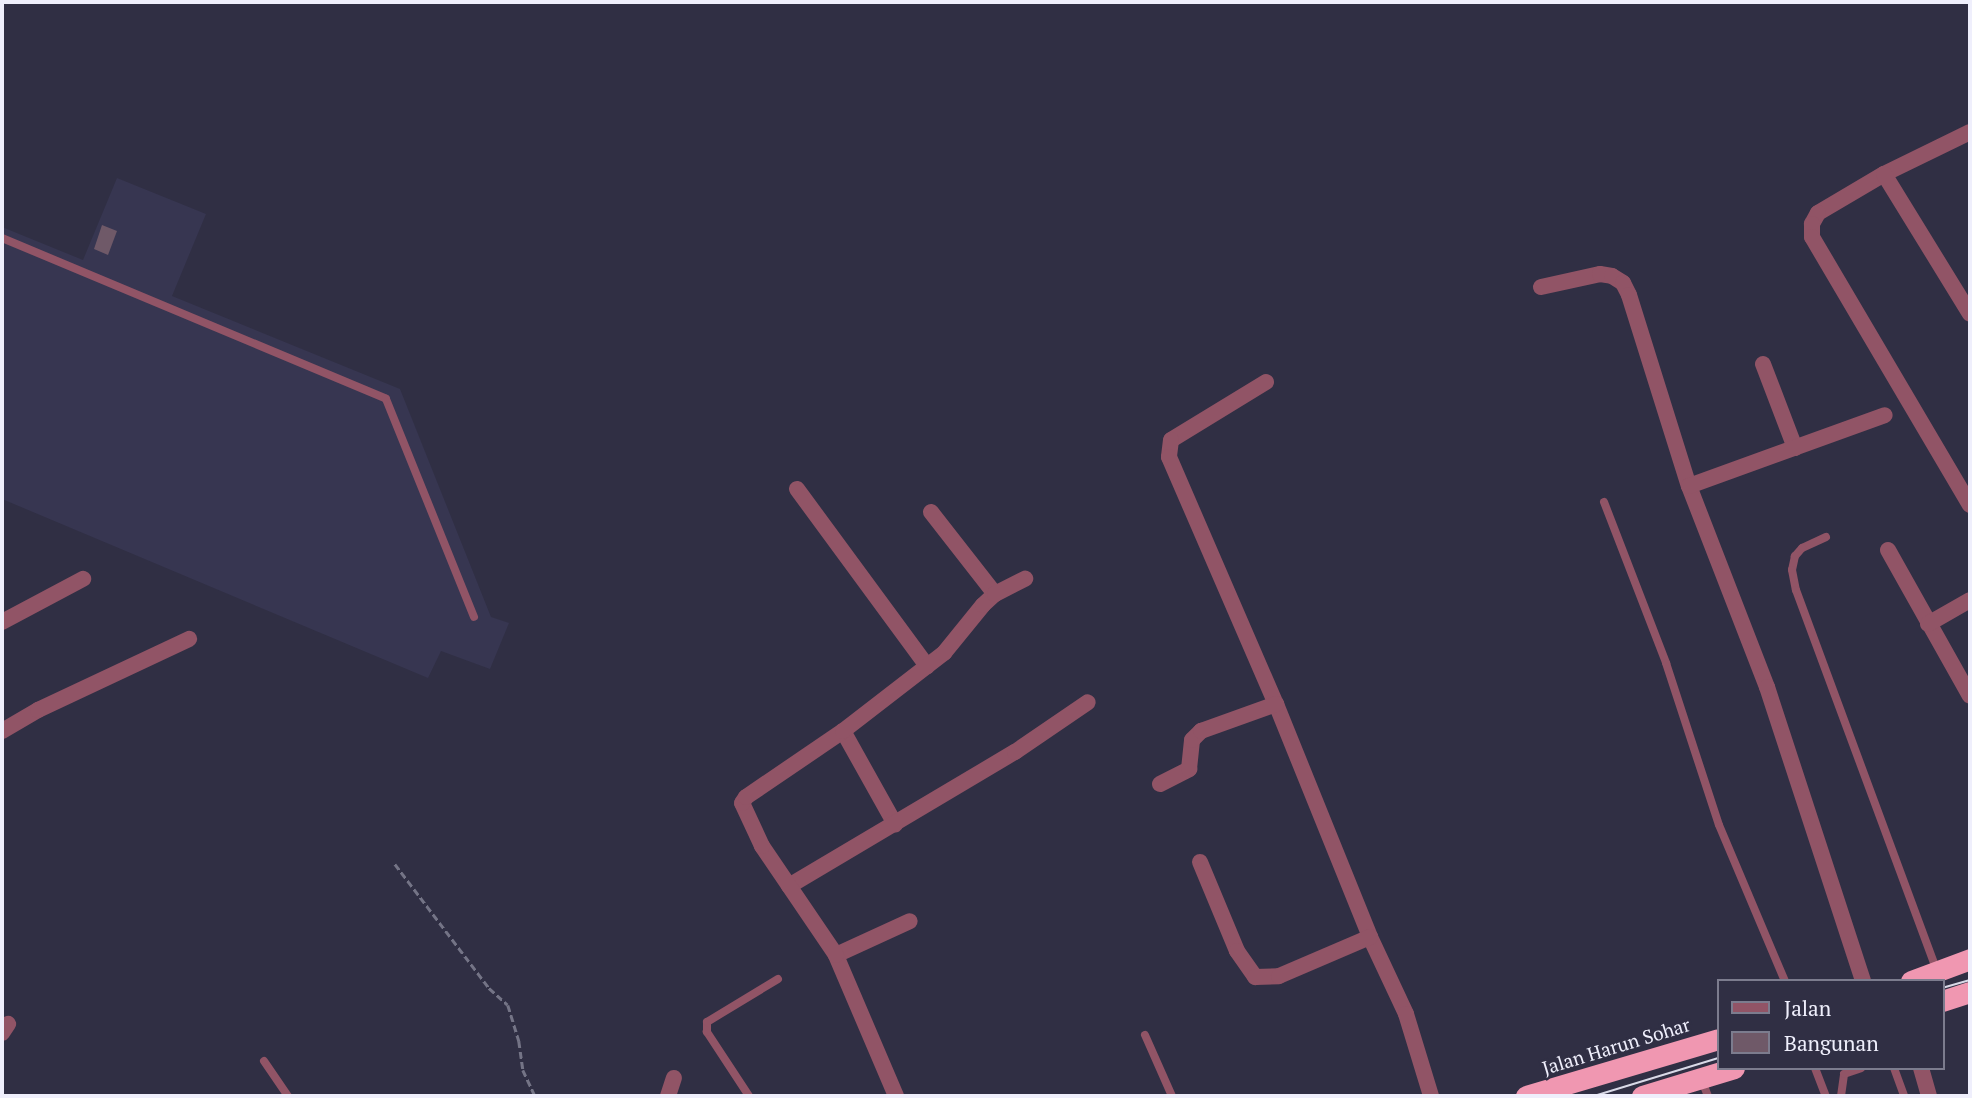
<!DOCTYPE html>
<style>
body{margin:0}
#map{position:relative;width:1972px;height:1098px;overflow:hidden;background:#302f44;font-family:"PT Serif",serif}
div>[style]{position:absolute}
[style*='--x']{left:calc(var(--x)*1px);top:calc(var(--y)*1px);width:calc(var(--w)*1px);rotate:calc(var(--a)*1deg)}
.built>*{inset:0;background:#373651}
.building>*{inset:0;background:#6f5968}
.path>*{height:2.5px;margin-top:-1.25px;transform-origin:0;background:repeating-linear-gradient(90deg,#747486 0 7px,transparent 0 10.5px)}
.lane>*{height:8px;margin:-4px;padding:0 4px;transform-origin:4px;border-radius:4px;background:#915466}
.street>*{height:16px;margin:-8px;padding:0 8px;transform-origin:8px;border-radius:8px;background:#915466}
.highway>*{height:21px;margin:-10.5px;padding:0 10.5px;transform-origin:10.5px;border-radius:10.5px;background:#f097b1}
.tram>*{height:2px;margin:-1px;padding:0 1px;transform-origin:1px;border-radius:1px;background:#d9d9e7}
span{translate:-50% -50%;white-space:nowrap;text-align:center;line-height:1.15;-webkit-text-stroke:5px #302f44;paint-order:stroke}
.street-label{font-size:19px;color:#efeffc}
.frame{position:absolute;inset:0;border:4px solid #efeffc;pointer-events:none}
.legend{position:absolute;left:1717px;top:979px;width:228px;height:91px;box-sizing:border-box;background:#302f44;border:2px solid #7c7c8e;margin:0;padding:9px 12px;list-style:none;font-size:21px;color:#efeffc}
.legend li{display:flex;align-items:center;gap:14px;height:35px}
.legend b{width:35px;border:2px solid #7c7c8e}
</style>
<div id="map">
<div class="built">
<i style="clip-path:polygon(117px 178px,206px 214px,172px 296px,400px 389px,491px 617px,509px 623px,490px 669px,441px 651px,428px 678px,2px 499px,2px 227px,83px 260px)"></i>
</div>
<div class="building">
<i style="clip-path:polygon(102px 225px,117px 231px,108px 255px,94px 249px)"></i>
</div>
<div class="path">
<i style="--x:395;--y:864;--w:156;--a:52.8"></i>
<i style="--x:489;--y:988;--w:25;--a:42"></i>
<i style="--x:508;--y:1005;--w:38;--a:73"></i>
<i style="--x:519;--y:1041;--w:29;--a:82"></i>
<i style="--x:523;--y:1070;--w:29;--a:65"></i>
</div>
<div class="lane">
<i style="--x:2;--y:238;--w:416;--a:22.7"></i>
<i style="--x:386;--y:399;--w:235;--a:68"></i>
<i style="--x:1604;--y:502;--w:173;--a:68.9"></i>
<i style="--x:1666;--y:663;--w:170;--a:71.9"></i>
<i style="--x:1719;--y:825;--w:169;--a:67.1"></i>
<i style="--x:1826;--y:537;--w:26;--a:155"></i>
<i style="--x:1802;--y:548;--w:11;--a:131"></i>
<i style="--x:1795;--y:556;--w:14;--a:102"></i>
<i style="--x:1792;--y:570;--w:20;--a:79"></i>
<i style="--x:1796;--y:590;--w:404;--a:69.7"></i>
<i style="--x:1145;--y:1035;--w:67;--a:66.1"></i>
<i style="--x:264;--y:1061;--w:42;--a:55.6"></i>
<i style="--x:1815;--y:1068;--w:30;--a:69"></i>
<i style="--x:1894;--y:1068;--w:30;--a:70"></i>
<i style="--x:1701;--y:1078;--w:19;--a:69"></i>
<i style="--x:749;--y:1096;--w:77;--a:-123.3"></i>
<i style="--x:707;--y:1032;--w:10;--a:-90"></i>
<i style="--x:707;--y:1022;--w:83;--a:-31.2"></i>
<i style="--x:1841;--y:1096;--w:22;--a:-82"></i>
<i style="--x:1844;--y:1074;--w:18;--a:-19"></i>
</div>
<div class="street">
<i style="--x:1970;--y:132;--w:96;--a:154"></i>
<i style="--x:1884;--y:174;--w:77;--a:149.4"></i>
<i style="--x:1818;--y:213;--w:13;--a:119"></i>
<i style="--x:1812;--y:224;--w:13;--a:90"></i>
<i style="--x:1812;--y:237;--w:311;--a:59.5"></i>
<i style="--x:1884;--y:174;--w:164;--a:58.4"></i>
<i style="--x:1541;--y:287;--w:60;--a:-12.4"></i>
<i style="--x:1600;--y:274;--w:12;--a:9"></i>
<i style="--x:1612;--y:276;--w:13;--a:32"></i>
<i style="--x:1623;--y:283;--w:13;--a:63"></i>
<i style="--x:1629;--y:295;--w:200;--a:72.6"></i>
<i style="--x:1689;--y:486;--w:216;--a:68.8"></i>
<i style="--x:1767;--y:687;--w:309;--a:71.9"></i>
<i style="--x:1763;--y:364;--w:90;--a:69.1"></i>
<i style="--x:1266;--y:382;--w:111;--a:148.6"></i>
<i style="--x:1171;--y:440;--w:17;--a:97"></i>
<i style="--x:1169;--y:457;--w:269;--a:66.6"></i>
<i style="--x:1276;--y:704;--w:251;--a:68"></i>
<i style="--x:1370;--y:937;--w:85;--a:64.9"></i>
<i style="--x:1406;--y:1014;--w:86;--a:73"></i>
<i style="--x:1689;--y:486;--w:208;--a:-19.9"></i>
<i style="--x:797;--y:489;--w:220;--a:53.7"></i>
<i style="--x:931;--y:512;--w:104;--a:52"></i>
<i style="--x:1888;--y:550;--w:167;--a:60.7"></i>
<i style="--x:2;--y:622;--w:92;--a:-28"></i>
<i style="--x:1928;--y:624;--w:48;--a:-29.7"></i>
<i style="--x:2;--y:731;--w:42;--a:-30.3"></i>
<i style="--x:38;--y:710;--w:167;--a:-25.2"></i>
<i style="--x:843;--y:731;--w:107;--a:60.8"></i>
<i style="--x:1160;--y:784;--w:33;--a:-27"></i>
<i style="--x:1189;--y:769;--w:29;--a:-84"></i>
<i style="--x:1192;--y:740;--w:13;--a:-45"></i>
<i style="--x:1201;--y:731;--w:80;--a:-19.8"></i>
<i style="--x:1200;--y:862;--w:96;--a:67.4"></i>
<i style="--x:1237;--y:951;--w:32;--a:55"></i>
<i style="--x:1255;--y:977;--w:24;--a:-2"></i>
<i style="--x:1279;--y:976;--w:99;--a:-23.2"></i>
<i style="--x:789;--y:886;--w:263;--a:-30.7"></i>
<i style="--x:1015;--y:752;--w:88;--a:-34.4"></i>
<i style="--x:836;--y:955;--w:81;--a:-24.7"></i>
<i style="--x:2;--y:1033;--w:11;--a:-56"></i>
<i style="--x:1921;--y:1068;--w:29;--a:74"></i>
<i style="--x:668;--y:1096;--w:19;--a:-72"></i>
<i style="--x:896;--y:1096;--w:153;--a:-113.1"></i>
<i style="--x:836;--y:955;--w:132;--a:-124.2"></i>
<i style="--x:762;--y:846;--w:47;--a:-114.9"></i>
<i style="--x:742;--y:803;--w:7;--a:-56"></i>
<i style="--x:746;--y:797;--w:117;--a:-34.2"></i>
<i style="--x:843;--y:731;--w:128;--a:-37.7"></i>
<i style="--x:944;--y:653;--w:62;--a:-50.9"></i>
<i style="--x:983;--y:605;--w:16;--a:-43"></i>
<i style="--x:995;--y:594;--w:34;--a:-27"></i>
</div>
<div class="highway">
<i style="--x:1911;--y:981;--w:63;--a:-20.4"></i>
<i style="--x:1942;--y:1001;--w:29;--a:-18"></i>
<i style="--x:1526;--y:1096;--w:200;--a:-16.5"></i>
<i style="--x:1642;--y:1096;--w:96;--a:-16.9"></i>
</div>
<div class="tram">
<i style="--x:1942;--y:988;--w:29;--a:-16"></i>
<i style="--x:1594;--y:1096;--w:130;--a:-17"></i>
</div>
<div class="street-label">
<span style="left:1616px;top:1046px;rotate:-17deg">Jalan Harun Sohar</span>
</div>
<div class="frame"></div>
<ul class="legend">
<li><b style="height:9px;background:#915466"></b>Jalan</li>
<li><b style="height:19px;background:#6f5968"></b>Bangunan</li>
</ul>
</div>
